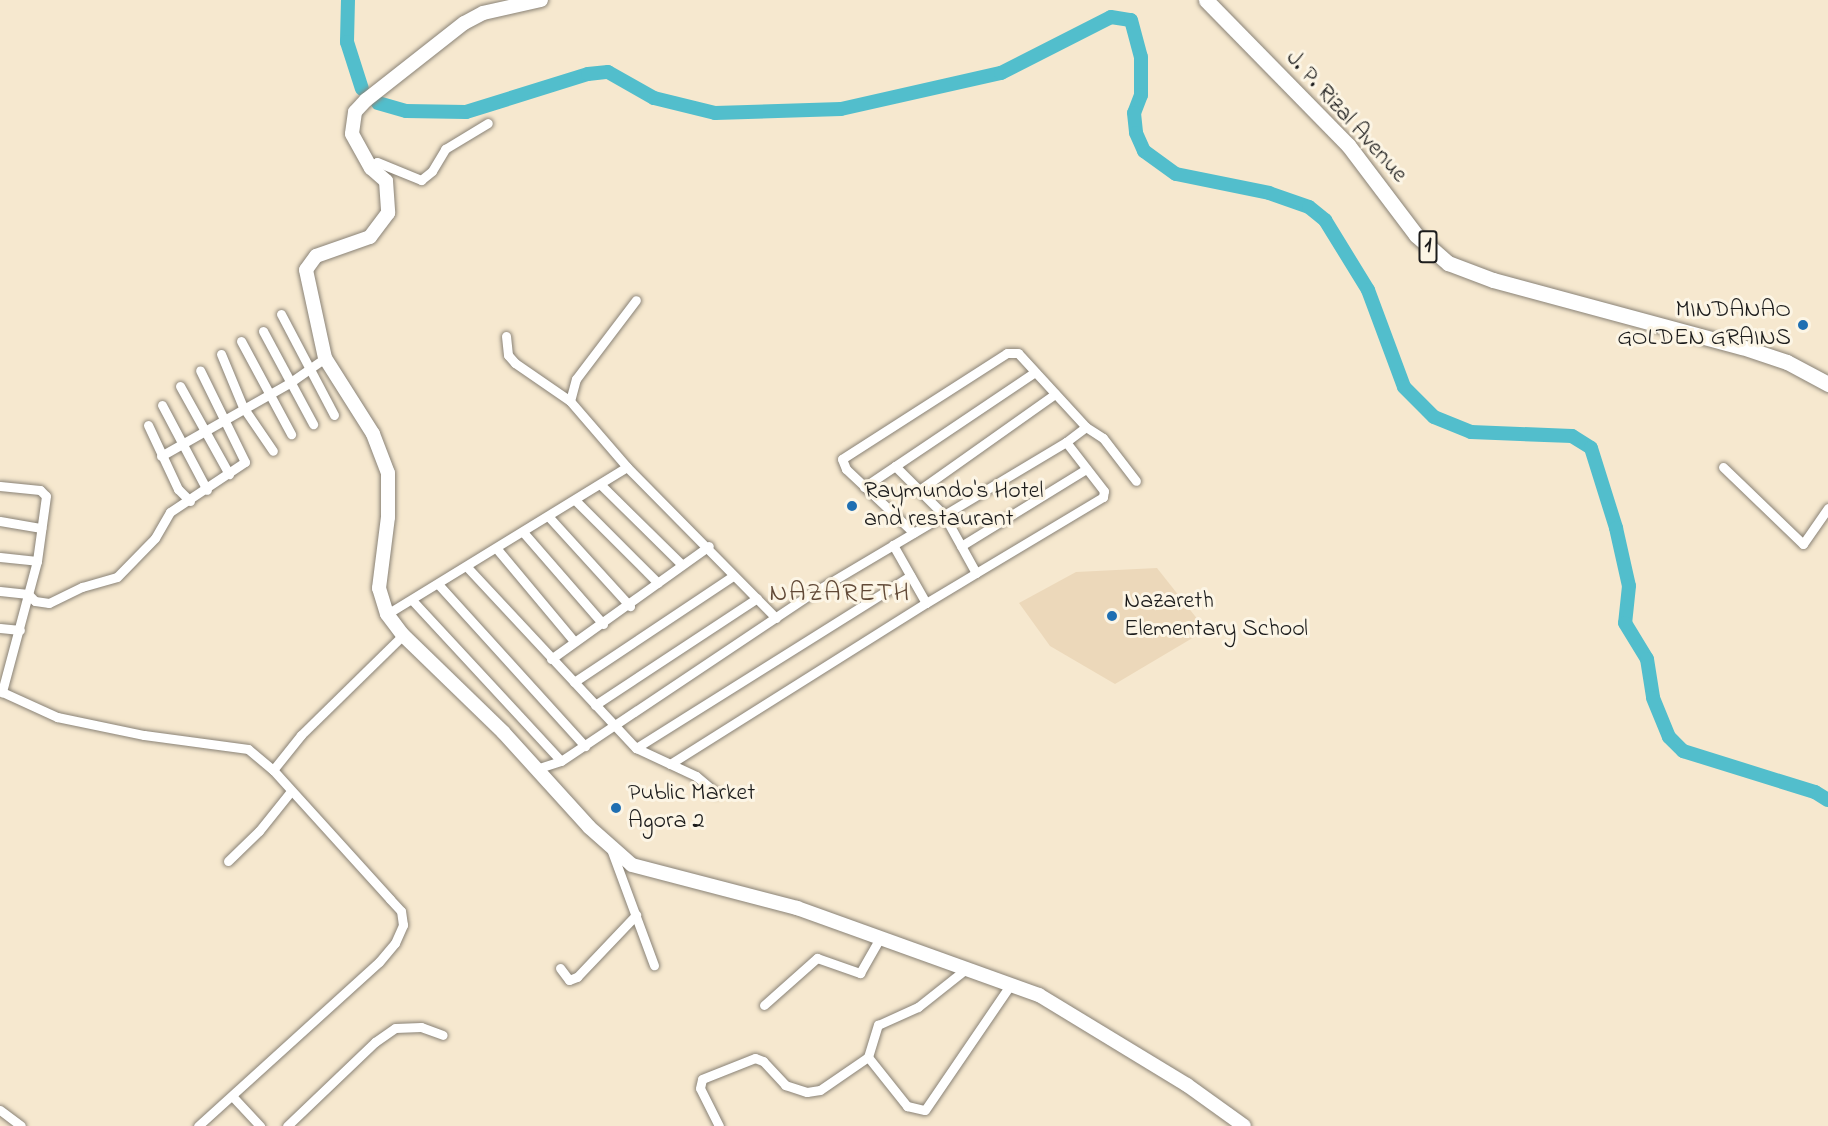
<!DOCTYPE html>
<style>
body{margin:0}
#map{position:relative;width:1828px;height:1126px;overflow:hidden;background:#f6e8cf;font-family:"Indie Flower",sans-serif}
div>[style]{position:absolute}
[style*='--x']{left:calc(var(--x)*1px);top:calc(var(--y)*1px);width:calc(var(--w)*1px);rotate:calc(var(--a)*1deg)}
.built>*{inset:0;background:#ecd8ba}
.river>*{height:14px;margin:-7px;padding:0 7px;transform-origin:7px;border-radius:7px;background:#52becc}
.roads{filter:drop-shadow(0 0 2px #898276) drop-shadow(0 0 2px #898276)}
.minor>*{height:9px;margin:-4.5px;padding:0 4.5px;transform-origin:4.5px;border-radius:4.5px;background:#fff}
.secondary>*{height:14px;margin:-7px;padding:0 7px;transform-origin:7px;border-radius:7px;background:#fff}
.primary>*{height:15px;margin:-7.5px;padding:0 7.5px;transform-origin:7.5px;border-radius:7.5px;background:#fff}
.dots>*{width:16px;height:16px;translate:-50% -50%;box-sizing:border-box;border:3px solid #fcf5e5;border-radius:50%}
span{translate:-50% -50%;white-space:nowrap;text-align:center;line-height:1.15;-webkit-text-stroke:6px #fcf5e5;paint-order:stroke}
.shield-label span{padding:2px 4px;background:#fcf5e5;border:2px solid;border-radius:4px;-webkit-text-stroke-width:0}
.shield-label{font-size:22px;color:#1c1c1c;font-weight:700}
.street-label{font-size:24px;color:#1c1c1c}
.poi-label{font-size:24px;color:#1c1c1c}
.right{translate:-100% -50%;text-align:right}
.left{translate:0 -50%;text-align:left}
.quarter-label{font-size:27px;color:#604836;letter-spacing:1.5px}
</style>
<div id="map">
<div class="built">
<i style="clip-path:polygon(1157px 568px,1206px 630px,1115px 684px,1050px 646px,1019px 603px,1076px 572px)"></i>
</div>
<div class="river">
<i style="--x:348;--y:0;--w:42;--a:91.4"></i>
<i style="--x:347;--y:42;--w:49;--a:72.3"></i>
<i style="--x:378;--y:103;--w:29;--a:16"></i>
<i style="--x:406;--y:111;--w:60;--a:1"></i>
<i style="--x:466;--y:112;--w:128;--a:-17.3"></i>
<i style="--x:588;--y:74;--w:20;--a:-6"></i>
<i style="--x:608;--y:72;--w:53;--a:29.5"></i>
<i style="--x:654;--y:98;--w:63;--a:13.8"></i>
<i style="--x:715;--y:113;--w:126;--a:-1.8"></i>
<i style="--x:841;--y:109;--w:164;--a:-12.7"></i>
<i style="--x:1001;--y:73;--w:123;--a:-27"></i>
<i style="--x:1111;--y:17;--w:20;--a:9"></i>
<i style="--x:1131;--y:20;--w:38;--a:75"></i>
<i style="--x:1141;--y:57;--w:38;--a:90"></i>
<i style="--x:1141;--y:95;--w:19;--a:111"></i>
<i style="--x:1134;--y:113;--w:20;--a:84"></i>
<i style="--x:1136;--y:133;--w:20;--a:66"></i>
<i style="--x:1144;--y:151;--w:39;--a:36"></i>
<i style="--x:1176;--y:174;--w:95;--a:11.5"></i>
<i style="--x:1269;--y:193;--w:42;--a:19.3"></i>
<i style="--x:1309;--y:207;--w:21;--a:39"></i>
<i style="--x:1325;--y:220;--w:82;--a:58.4"></i>
<i style="--x:1368;--y:290;--w:103;--a:69.6"></i>
<i style="--x:1404;--y:387;--w:42;--a:45"></i>
<i style="--x:1434;--y:417;--w:40;--a:22"></i>
<i style="--x:1471;--y:432;--w:101;--a:2.3"></i>
<i style="--x:1572;--y:436;--w:22;--a:32"></i>
<i style="--x:1591;--y:448;--w:84;--a:72.6"></i>
<i style="--x:1616;--y:528;--w:59;--a:77.4"></i>
<i style="--x:1629;--y:586;--w:37;--a:96"></i>
<i style="--x:1625;--y:623;--w:42;--a:58.6"></i>
<i style="--x:1647;--y:659;--w:39;--a:81"></i>
<i style="--x:1653;--y:698;--w:42;--a:67.7"></i>
<i style="--x:1669;--y:737;--w:20;--a:45"></i>
<i style="--x:1683;--y:751;--w:138;--a:17.3"></i>
<i style="--x:1815;--y:792;--w:15;--a:32"></i>
</div>
<div class="roads">
<div class="minor">
<i style="--x:371;--y:168;--w:8;--a:-45"></i>
<i style="--x:377;--y:162;--w:48;--a:22.2"></i>
<i style="--x:421;--y:180;--w:14;--a:-39"></i>
<i style="--x:432;--y:171;--w:26;--a:-59"></i>
<i style="--x:445;--y:149;--w:50;--a:-31.2"></i>
<i style="--x:281;--y:314;--w:114;--a:62.3"></i>
<i style="--x:263;--y:331;--w:106;--a:61.7"></i>
<i style="--x:506;--y:336;--w:19;--a:84"></i>
<i style="--x:508;--y:355;--w:11;--a:49"></i>
<i style="--x:515;--y:363;--w:67;--a:34.6"></i>
<i style="--x:241;--y:341;--w:106;--a:61.7"></i>
<i style="--x:221;--y:354;--w:57;--a:67.5"></i>
<i style="--x:243;--y:407;--w:53;--a:55.7"></i>
<i style="--x:180;--y:386;--w:101;--a:60.9"></i>
<i style="--x:162;--y:405;--w:96;--a:62.1"></i>
<i style="--x:148;--y:425;--w:71;--a:64.9"></i>
<i style="--x:178;--y:489;--w:17;--a:45"></i>
<i style="--x:1086;--y:427;--w:20;--a:33"></i>
<i style="--x:1103;--y:438;--w:54;--a:52.5"></i>
<i style="--x:161;--y:456;--w:146;--a:-29.6"></i>
<i style="--x:288;--y:384;--w:45;--a:-35.1"></i>
<i style="--x:895;--y:466;--w:69;--a:45"></i>
<i style="--x:944;--y:515;--w:66;--a:61.1"></i>
<i style="--x:976;--y:573;--w:58;--a:149"></i>
<i style="--x:627;--y:467;--w:87;--a:-130.8"></i>
<i style="--x:570;--y:401;--w:23;--a:-75"></i>
<i style="--x:576;--y:379;--w:99;--a:-52.8"></i>
<i style="--x:1723;--y:467;--w:111;--a:43.9"></i>
<i style="--x:1803;--y:544;--w:44;--a:-55.2"></i>
<i style="--x:600;--y:484;--w:114;--a:44.6"></i>
<i style="--x:0;--y:486;--w:40;--a:5.7"></i>
<i style="--x:40;--y:490;--w:8;--a:45"></i>
<i style="--x:46;--y:496;--w:66;--a:97.9"></i>
<i style="--x:37;--y:561;--w:136;--a:105"></i>
<i style="--x:864;--y:487;--w:206;--a:-33.9"></i>
<i style="--x:918;--y:491;--w:168;--a:-35.3"></i>
<i style="--x:575;--y:500;--w:117;--a:45"></i>
<i style="--x:548;--y:516;--w:122;--a:47.7"></i>
<i style="--x:0;--y:521;--w:42;--a:9.7"></i>
<i style="--x:523;--y:532;--w:122;--a:49"></i>
<i style="--x:961;--y:546;--w:147;--a:-31.6"></i>
<i style="--x:497;--y:549;--w:120;--a:50.1"></i>
<i style="--x:0;--y:557;--w:37;--a:6"></i>
<i style="--x:467;--y:567;--w:248;--a:47"></i>
<i style="--x:636;--y:748;--w:66;--a:25"></i>
<i style="--x:696;--y:776;--w:26;--a:40"></i>
<i style="--x:976;--y:573;--w:148;--a:-30.9"></i>
<i style="--x:1103;--y:497;--w:6;--a:-81"></i>
<i style="--x:1104;--y:491;--w:62;--a:-127.8"></i>
<i style="--x:438;--y:584;--w:219;--a:47.8"></i>
<i style="--x:0;--y:591;--w:28;--a:6"></i>
<i style="--x:28;--y:594;--w:10;--a:45"></i>
<i style="--x:35;--y:601;--w:14;--a:8"></i>
<i style="--x:49;--y:603;--w:37;--a:-26"></i>
<i style="--x:82;--y:587;--w:36;--a:-16"></i>
<i style="--x:117;--y:577;--w:54;--a:-45.7"></i>
<i style="--x:155;--y:538;--w:30;--a:-60"></i>
<i style="--x:170;--y:512;--w:90;--a:-33.7"></i>
<i style="--x:245;--y:462;--w:102;--a:-116.1"></i>
<i style="--x:412;--y:600;--w:219;--a:47.2"></i>
<i style="--x:387;--y:614;--w:281;--a:-31.5"></i>
<i style="--x:627;--y:467;--w:212;--a:45.4"></i>
<i style="--x:0;--y:628;--w:20;--a:6"></i>
<i style="--x:551;--y:659;--w:194;--a:-35.6"></i>
<i style="--x:574;--y:682;--w:191;--a:-33.7"></i>
<i style="--x:0;--y:691;--w:63;--a:24.5"></i>
<i style="--x:57;--y:717;--w:89;--a:11.7"></i>
<i style="--x:144;--y:735;--w:105;--a:7.7"></i>
<i style="--x:248;--y:749;--w:33;--a:40"></i>
<i style="--x:273;--y:770;--w:45;--a:-51.3"></i>
<i style="--x:301;--y:735;--w:143;--a:-44.4"></i>
<i style="--x:595;--y:705;--w:194;--a:-33.4"></i>
<i style="--x:636;--y:748;--w:324;--a:-32.1"></i>
<i style="--x:670;--y:764;--w:302;--a:-32.2"></i>
<i style="--x:926;--y:603;--w:67;--a:-119.6"></i>
<i style="--x:536;--y:769;--w:26;--a:-18"></i>
<i style="--x:561;--y:761;--w:298;--a:-33.8"></i>
<i style="--x:809;--y:595;--w:157;--a:-30.7"></i>
<i style="--x:944;--y:515;--w:142;--a:-30.9"></i>
<i style="--x:1066;--y:442;--w:25;--a:-37"></i>
<i style="--x:1086;--y:427;--w:100;--a:-132.6"></i>
<i style="--x:1018;--y:353;--w:11;--a:180"></i>
<i style="--x:1007;--y:353;--w:196;--a:147.3"></i>
<i style="--x:842;--y:459;--w:11;--a:68"></i>
<i style="--x:846;--y:469;--w:93;--a:43.3"></i>
<i style="--x:611;--y:849;--w:124;--a:69.7"></i>
<i style="--x:228;--y:861;--w:43;--a:-44.1"></i>
<i style="--x:259;--y:831;--w:51;--a:-51.3"></i>
<i style="--x:560;--y:968;--w:15;--a:53"></i>
<i style="--x:569;--y:980;--w:9;--a:-21"></i>
<i style="--x:577;--y:977;--w:86;--a:-46.4"></i>
<i style="--x:764;--y:1005;--w:71;--a:-41.6"></i>
<i style="--x:817;--y:958;--w:46;--a:19.2"></i>
<i style="--x:860;--y:973;--w:40;--a:-60.3"></i>
<i style="--x:868;--y:1057;--w:63;--a:51.5"></i>
<i style="--x:907;--y:1106;--w:18;--a:13"></i>
<i style="--x:925;--y:1110;--w:153;--a:-55.7"></i>
<i style="--x:233;--y:1097;--w:40;--a:47"></i>
<i style="--x:0;--y:1110;--w:26;--a:37"></i>
<i style="--x:198;--y:1126;--w:244;--a:-42.2"></i>
<i style="--x:379;--y:962;--w:25;--a:-50"></i>
<i style="--x:395;--y:943;--w:20;--a:-66"></i>
<i style="--x:403;--y:925;--w:14;--a:-98"></i>
<i style="--x:401;--y:911;--w:16;--a:-133"></i>
<i style="--x:390;--y:899;--w:174;--a:-132.2"></i>
<i style="--x:287;--y:1126;--w:122;--a:-43.7"></i>
<i style="--x:375;--y:1042;--w:24;--a:-35"></i>
<i style="--x:395;--y:1028;--w:26;--a:-2"></i>
<i style="--x:421;--y:1027;--w:23;--a:20"></i>
<i style="--x:719;--y:1126;--w:42;--a:-116.6"></i>
<i style="--x:700;--y:1088;--w:9;--a:-77"></i>
<i style="--x:702;--y:1079;--w:57;--a:-21.6"></i>
<i style="--x:755;--y:1058;--w:9;--a:21"></i>
<i style="--x:763;--y:1061;--w:33;--a:47"></i>
<i style="--x:785;--y:1085;--w:23;--a:18"></i>
<i style="--x:807;--y:1092;--w:13;--a:-9"></i>
<i style="--x:820;--y:1090;--w:58;--a:-34.5"></i>
<i style="--x:868;--y:1057;--w:34;--a:-73"></i>
<i style="--x:878;--y:1025;--w:44;--a:-24.2"></i>
<i style="--x:918;--y:1007;--w:61;--a:-38.4"></i>
</div>
<div class="secondary">
<i style="--x:541;--y:0;--w:59;--a:167.4"></i>
<i style="--x:483;--y:13;--w:21;--a:152"></i>
<i style="--x:464;--y:23;--w:125;--a:141.8"></i>
<i style="--x:366;--y:100;--w:16;--a:133"></i>
<i style="--x:355;--y:112;--w:22;--a:98"></i>
<i style="--x:352;--y:134;--w:39;--a:61"></i>
<i style="--x:371;--y:168;--w:20;--a:41"></i>
<i style="--x:386;--y:181;--w:32;--a:86"></i>
<i style="--x:388;--y:213;--w:30;--a:127"></i>
<i style="--x:370;--y:237;--w:57;--a:160.6"></i>
<i style="--x:316;--y:256;--w:17;--a:126"></i>
<i style="--x:306;--y:270;--w:90;--a:77.8"></i>
<i style="--x:325;--y:358;--w:90;--a:57.7"></i>
<i style="--x:373;--y:434;--w:42;--a:69"></i>
<i style="--x:388;--y:473;--w:44;--a:90"></i>
<i style="--x:388;--y:517;--w:72;--a:97.2"></i>
<i style="--x:379;--y:588;--w:27;--a:73"></i>
<i style="--x:387;--y:614;--w:26;--a:53"></i>
<i style="--x:403;--y:635;--w:139;--a:44.1"></i>
<i style="--x:503;--y:732;--w:128;--a:47.8"></i>
<i style="--x:589;--y:827;--w:57;--a:41.5"></i>
<i style="--x:632;--y:865;--w:171;--a:14.6"></i>
<i style="--x:797;--y:908;--w:257;--a:19.8"></i>
<i style="--x:1039;--y:995;--w:173;--a:31.3"></i>
<i style="--x:1187;--y:1085;--w:70;--a:35.7"></i>
</div>
<div class="primary">
<i style="--x:1206;--y:0;--w:203;--a:45.6"></i>
<i style="--x:1348;--y:145;--w:113;--a:52.9"></i>
<i style="--x:1416;--y:235;--w:43;--a:41.2"></i>
<i style="--x:1448;--y:263;--w:48;--a:20.7"></i>
<i style="--x:1493;--y:280;--w:258;--a:15.1"></i>
<i style="--x:1742;--y:347;--w:47;--a:18.4"></i>
<i style="--x:1787;--y:362;--w:47;--a:28.2"></i>
</div>
</div>
<div class="dots">
<i style="left:1803px;top:325px;background:#1f6fb2"></i>
<i style="left:852px;top:506px;background:#1f6fb2"></i>
<i style="left:1112px;top:616px;background:#1f6fb2"></i>
<i style="left:616px;top:808px;background:#1f6fb2"></i>
</div>
<div class="shield-label">
<span style="left:1428px;top:247px">1</span>
</div>
<div class="street-label">
<span style="left:1346px;top:117px;rotate:48deg">J. P. Rizal Avenue</span>
</div>
<div class="poi-label">
<span class="right" style="left:1791px;top:325px">MINDANAO<br>GOLDEN GRAINS</span>
<span class="left" style="left:864px;top:506px">Raymundo's Hotel<br>and restaurant</span>
<span class="left" style="left:1124px;top:616px">Nazareth<br>Elementary School</span>
<span class="left" style="left:628px;top:808px">Public Market<br>Agora 2</span>
</div>
<div class="quarter-label">
<span style="left:840px;top:594px">NAZARETH</span>
</div>
</div>
